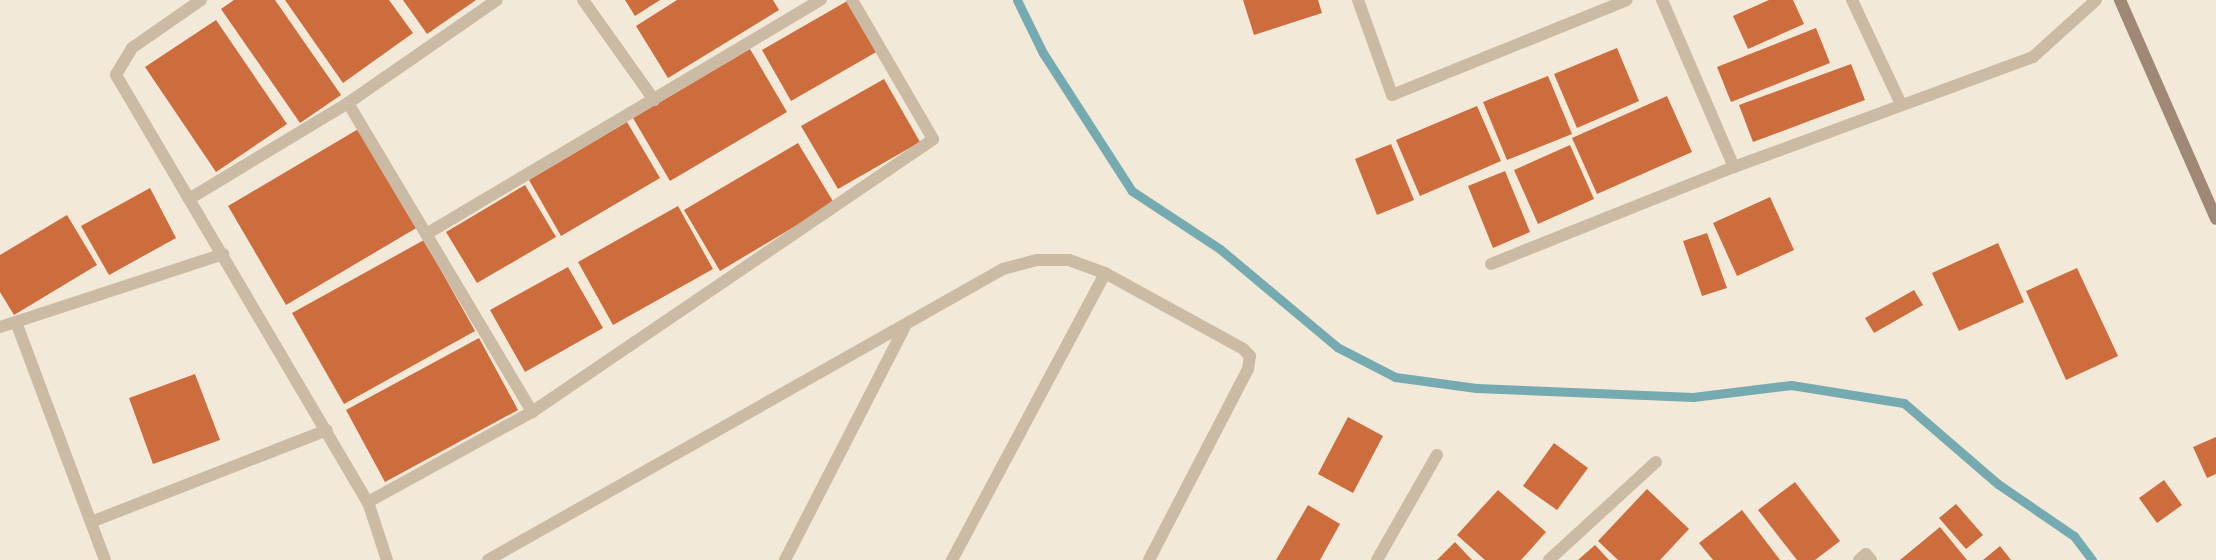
<!DOCTYPE html>
<style>
body{margin:0}
#map{position:relative;width:2216px;height:560px;overflow:hidden;background:#f3e9d9;font-family:"Asap Condensed",sans-serif}
div>[style]{position:absolute}
[style*='--x']{left:calc(var(--x)*1px);top:calc(var(--y)*1px);width:calc(var(--w)*1px);rotate:calc(var(--a)*1deg)}
.stream>*{height:9px;margin:-4.5px;padding:0 4.5px;transform-origin:4.5px;border-radius:4.5px;background:#76aab1}
.building>*{inset:0;background:#cd6c3c}
.street>*{height:12px;margin:-6px;padding:0 6px;transform-origin:6px;border-radius:6px;background:#cbbaa4}
.secondary>*{height:12px;margin:-6px;padding:0 6px;transform-origin:6px;border-radius:6px;background:#9f8875}
span{translate:-50% -50%;white-space:nowrap;text-align:center;line-height:1.15;-webkit-text-stroke:5px #faf2e5;paint-order:stroke}
</style>
<div id="map">
<div class="stream">
<i style="--x:1017;--y:0;--w:59;--a:63.9"></i>
<i style="--x:1043;--y:53;--w:164;--a:57.2"></i>
<i style="--x:1132;--y:191;--w:105;--a:33.4"></i>
<i style="--x:1220;--y:249;--w:153;--a:39.9"></i>
<i style="--x:1337;--y:347;--w:65;--a:27.3"></i>
<i style="--x:1395;--y:377;--w:82;--a:7.7"></i>
<i style="--x:1476;--y:388;--w:217;--a:2.4"></i>
<i style="--x:1693;--y:397;--w:99;--a:-7"></i>
<i style="--x:1791;--y:385;--w:114;--a:9.1"></i>
<i style="--x:1904;--y:403;--w:124;--a:40.8"></i>
<i style="--x:1998;--y:484;--w:92;--a:34.4"></i>
<i style="--x:2074;--y:536;--w:30;--a:53"></i>
</div>
<div class="building">
<i style="clip-path:polygon(234px 0,275px 0,341px 95px,300px 123px,221px 9px)"></i>
<i style="clip-path:polygon(285px 0,389px 0,413px 33px,343px 83px)"></i>
<i style="clip-path:polygon(403px 0,476px 0,427px 34px)"></i>
<i style="clip-path:polygon(625px 0,660px 0,635px 16px)"></i>
<i style="clip-path:polygon(677px 0,773px 0,779px 10px,668px 78px,636px 26px)"></i>
<i style="clip-path:polygon(849px 0,878px 51px,791px 101px,762px 50px)"></i>
<i style="clip-path:polygon(1243px 0,1318px 0,1322px 13px,1254px 35px)"></i>
<i style="clip-path:polygon(1769px 0,1793px 0,1804px 24px,1748px 49px,1733px 16px)"></i>
<i style="clip-path:polygon(216px 20px,287px 124px,216px 172px,145px 67px)"></i>
<i style="clip-path:polygon(1816px 28px,1830px 63px,1731px 102px,1717px 67px)"></i>
<i style="clip-path:polygon(1617px 48px,1639px 101px,1577px 128px,1554px 74px)"></i>
<i style="clip-path:polygon(750px 49px,787px 112px,670px 181px,633px 118px)"></i>
<i style="clip-path:polygon(1851px 64px,1865px 100px,1753px 142px,1739px 105px)"></i>
<i style="clip-path:polygon(1548px 76px,1572px 134px,1507px 160px,1483px 102px)"></i>
<i style="clip-path:polygon(884px 79px,920px 142px,838px 189px,801px 126px)"></i>
<i style="clip-path:polygon(1667px 96px,1692px 152px,1597px 194px,1572px 138px)"></i>
<i style="clip-path:polygon(1477px 106px,1501px 161px,1420px 196px,1396px 140px)"></i>
<i style="clip-path:polygon(627px 122px,660px 178px,561px 236px,529px 180px)"></i>
<i style="clip-path:polygon(360px 128px,418px 227px,286px 305px,228px 206px)"></i>
<i style="clip-path:polygon(798px 143px,834px 203px,720px 271px,684px 210px)"></i>
<i style="clip-path:polygon(1391px 144px,1414px 200px,1377px 215px,1355px 159px)"></i>
<i style="clip-path:polygon(1570px 145px,1594px 199px,1538px 224px,1514px 170px)"></i>
<i style="clip-path:polygon(1505px 171px,1530px 232px,1493px 248px,1468px 186px)"></i>
<i style="clip-path:polygon(525px 185px,556px 237px,477px 283px,446px 232px)"></i>
<i style="clip-path:polygon(150px 188px,176px 238px,109px 275px,81px 226px)"></i>
<i style="clip-path:polygon(1770px 197px,1794px 250px,1737px 276px,1713px 223px)"></i>
<i style="clip-path:polygon(678px 206px,713px 269px,613px 325px,578px 262px)"></i>
<i style="clip-path:polygon(67px 215px,97px 265px,14px 315px,0 292px,0 255px)"></i>
<i style="clip-path:polygon(1707px 233px,1727px 288px,1702px 296px,1683px 241px)"></i>
<i style="clip-path:polygon(424px 240px,475px 331px,344px 404px,292px 313px)"></i>
<i style="clip-path:polygon(1998px 243px,2024px 302px,1959px 331px,1932px 273px)"></i>
<i style="clip-path:polygon(568px 267px,603px 328px,525px 372px,490px 310px)"></i>
<i style="clip-path:polygon(2077px 268px,2118px 356px,2066px 380px,2026px 291px)"></i>
<i style="clip-path:polygon(1914px 290px,1923px 305px,1874px 333px,1865px 318px)"></i>
<i style="clip-path:polygon(479px 338px,518px 410px,385px 482px,346px 410px)"></i>
<i style="clip-path:polygon(195px 374px,220px 440px,153px 464px,129px 398px)"></i>
<i style="clip-path:polygon(1348px 417px,1383px 436px,1353px 493px,1318px 474px)"></i>
<i style="clip-path:polygon(2216px 437px,2216px 474px,2207px 478px,2193px 447px)"></i>
<i style="clip-path:polygon(1554px 443px,1588px 468px,1557px 510px,1523px 486px)"></i>
<i style="clip-path:polygon(2164px 480px,2182px 505px,2157px 523px,2139px 498px)"></i>
<i style="clip-path:polygon(1795px 482px,1840px 541px,1815px 560px,1797px 560px,1758px 510px)"></i>
<i style="clip-path:polygon(1647px 489px,1689px 529px,1660px 560px,1618px 560px,1598px 541px)"></i>
<i style="clip-path:polygon(1498px 490px,1546px 532px,1521px 560px,1485px 560px,1457px 535px)"></i>
<i style="clip-path:polygon(1956px 504px,1983px 535px,1966px 549px,1939px 518px)"></i>
<i style="clip-path:polygon(1308px 505px,1340px 524px,1320px 560px,1276px 560px)"></i>
<i style="clip-path:polygon(1742px 510px,1780px 560px,1713px 560px,1699px 543px)"></i>
<i style="clip-path:polygon(1940px 527px,1967px 560px,1900px 560px)"></i>
<i style="clip-path:polygon(1455px 542px,1472px 560px,1437px 560px)"></i>
<i style="clip-path:polygon(1595px 545px,1609px 560px,1578px 560px)"></i>
<i style="clip-path:polygon(2000px 546px,2011px 560px,1983px 560px)"></i>
</div>
<div class="street">
<i style="--x:201;--y:0;--w:84;--a:145.2"></i>
<i style="--x:132;--y:48;--w:31;--a:121"></i>
<i style="--x:116;--y:75;--w:496;--a:59.5"></i>
<i style="--x:368;--y:502;--w:61;--a:71.9"></i>
<i style="--x:583;--y:0;--w:123;--a:54.6"></i>
<i style="--x:1358;--y:0;--w:101;--a:70.3"></i>
<i style="--x:1392;--y:95;--w:253;--a:-22"></i>
<i style="--x:1662;--y:0;--w:182;--a:66.7"></i>
<i style="--x:1852;--y:0;--w:115;--a:64.8"></i>
<i style="--x:348;--y:103;--w:360;--a:59.2"></i>
<i style="--x:189;--y:199;--w:186;--a:-31.1"></i>
<i style="--x:348;--y:103;--w:181;--a:-34.7"></i>
<i style="--x:428;--y:233;--w:457;--a:-30.7"></i>
<i style="--x:1491;--y:264;--w:262;--a:-21.8"></i>
<i style="--x:1734;--y:167;--w:319;--a:-20.2"></i>
<i style="--x:2033;--y:57;--w:85;--a:-42.1"></i>
<i style="--x:16;--y:322;--w:254;--a:69.5"></i>
<i style="--x:0;--y:327;--w:235;--a:-18.1"></i>
<i style="--x:368;--y:502;--w:187;--a:-28.8"></i>
<i style="--x:532;--y:412;--w:485;--a:-34.2"></i>
<i style="--x:933;--y:139;--w:161;--a:-120.2"></i>
<i style="--x:91;--y:522;--w:253;--a:-21.3"></i>
<i style="--x:488;--y:560;--w:592;--a:-29.47"></i>
<i style="--x:1003;--y:269;--w:34;--a:-15"></i>
<i style="--x:1036;--y:260;--w:33;--a:0"></i>
<i style="--x:1069;--y:260;--w:38;--a:20"></i>
<i style="--x:1105;--y:273;--w:158;--a:28.8"></i>
<i style="--x:1243;--y:349;--w:10;--a:45"></i>
<i style="--x:1250;--y:356;--w:13;--a:99"></i>
<i style="--x:1248;--y:369;--w:215;--a:117.4"></i>
<i style="--x:785;--y:560;--w:261;--a:-62.8"></i>
<i style="--x:952;--y:560;--w:325;--a:-61.9"></i>
<i style="--x:1377;--y:560;--w:121;--a:-60.3"></i>
<i style="--x:1549;--y:560;--w:145;--a:-42.5"></i>
<i style="--x:1859;--y:560;--w:9;--a:-41"></i>
<i style="--x:1866;--y:554;--w:8;--a:50"></i>
</div>
<div class="secondary">
<i style="--x:2120;--y:0;--w:239;--a:66.3"></i>
</div>
</div>
